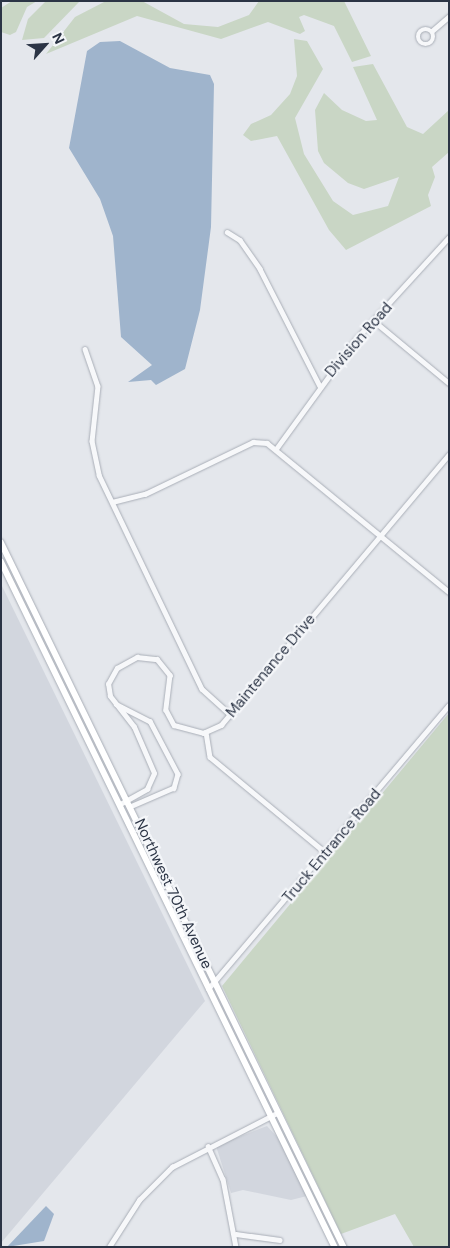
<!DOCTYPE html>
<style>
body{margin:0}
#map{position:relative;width:450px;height:1248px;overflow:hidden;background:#e4e7ec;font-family:"DM Sans",sans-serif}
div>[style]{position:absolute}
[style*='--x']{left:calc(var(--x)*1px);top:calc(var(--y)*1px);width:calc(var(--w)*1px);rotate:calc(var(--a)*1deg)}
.built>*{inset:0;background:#d2d6de}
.green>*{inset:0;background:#c9d6c5}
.water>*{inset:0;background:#9fb4cc}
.roads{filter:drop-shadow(0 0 1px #a9aeb7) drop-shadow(0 0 1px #a9aeb7)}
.minor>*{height:4.5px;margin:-2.25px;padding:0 2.25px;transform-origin:2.25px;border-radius:2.25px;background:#f7f8fa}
.minor>.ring{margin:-2.25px;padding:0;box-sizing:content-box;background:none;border:4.5px solid #f7f8fa;border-radius:50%}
.major>*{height:5.5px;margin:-2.75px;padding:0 2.75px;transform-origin:2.75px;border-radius:2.75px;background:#fff}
span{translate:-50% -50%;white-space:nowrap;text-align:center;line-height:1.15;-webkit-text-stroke:4.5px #f4f6f9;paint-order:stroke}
.street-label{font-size:15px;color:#2b3445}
.frame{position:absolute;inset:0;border:2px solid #2b3445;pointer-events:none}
.north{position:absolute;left:20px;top:20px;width:50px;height:50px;-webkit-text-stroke:4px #f4f6f9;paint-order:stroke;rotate:64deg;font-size:14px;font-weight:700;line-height:20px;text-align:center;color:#2b3445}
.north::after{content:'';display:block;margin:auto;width:18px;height:22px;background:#2b3445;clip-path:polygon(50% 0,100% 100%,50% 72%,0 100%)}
</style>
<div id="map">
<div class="built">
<i style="clip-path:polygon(1px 584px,205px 1001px,1px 1243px)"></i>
<i style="clip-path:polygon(267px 1126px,278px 1138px,307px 1196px,291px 1200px,243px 1190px,231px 1193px,216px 1146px)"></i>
</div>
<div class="green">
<i style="clip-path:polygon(12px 1px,37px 1px,27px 7px,16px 32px,10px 35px,1px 32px,1px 8px)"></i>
<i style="clip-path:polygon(46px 1px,80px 1px,44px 38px,22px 40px,28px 19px)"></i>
<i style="clip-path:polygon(106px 1px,142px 1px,184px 24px,218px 27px,249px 15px,259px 1px,344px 1px,371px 56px,352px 62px,334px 26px,304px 15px,299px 17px,305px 31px,300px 34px,268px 22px,221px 39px,137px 16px,46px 54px,75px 17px)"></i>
<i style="clip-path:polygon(294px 39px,307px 41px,323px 69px,295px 118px,304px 154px,333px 201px,353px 215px,388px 206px,399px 177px,364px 189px,348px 183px,324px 163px,318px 151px,315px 110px,324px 93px,342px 110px,366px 121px,377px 120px,353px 67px,373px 64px,407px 127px,423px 134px,449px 110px,449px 152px,432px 167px,435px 177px,428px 195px,431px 206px,346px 250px,329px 230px,277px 136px,251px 141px,243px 135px,251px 124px,271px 115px,290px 94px,297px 76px)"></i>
<i style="clip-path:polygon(449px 713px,449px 1247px,414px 1247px,395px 1214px,341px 1234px,222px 986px)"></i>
</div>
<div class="water">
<i style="clip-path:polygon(120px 41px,170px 68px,210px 75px,214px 84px,211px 227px,200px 310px,185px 369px,156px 385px,151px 380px,128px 382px,152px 365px,121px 337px,113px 236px,100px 199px,69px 148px,87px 51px,100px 42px)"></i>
<i style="clip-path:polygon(46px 1206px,54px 1214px,44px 1241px,7px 1247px)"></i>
</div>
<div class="roads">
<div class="minor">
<i class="ring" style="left:418px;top:29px;width:11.5px;height:11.5px"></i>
<i style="--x:432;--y:31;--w:23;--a:-41"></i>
<i style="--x:227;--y:232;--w:15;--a:32"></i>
<i style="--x:240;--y:240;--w:35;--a:55"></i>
<i style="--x:260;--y:269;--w:131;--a:62.9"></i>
<i style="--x:374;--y:321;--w:97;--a:39.6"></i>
<i style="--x:85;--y:349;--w:39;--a:71"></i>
<i style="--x:98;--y:386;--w:55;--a:96.2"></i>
<i style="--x:92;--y:441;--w:35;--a:78"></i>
<i style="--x:99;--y:475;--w:237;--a:64.3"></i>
<i style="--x:202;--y:689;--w:39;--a:42"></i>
<i style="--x:276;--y:449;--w:136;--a:-54"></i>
<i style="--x:356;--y:339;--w:138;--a:-47.6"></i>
<i style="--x:112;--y:502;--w:34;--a:-14"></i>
<i style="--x:145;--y:494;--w:120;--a:-25.7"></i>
<i style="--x:253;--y:442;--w:14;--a:4"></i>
<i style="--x:267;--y:443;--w:235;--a:39.3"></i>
<i style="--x:116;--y:704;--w:38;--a:27"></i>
<i style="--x:150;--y:721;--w:60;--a:62.2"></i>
<i style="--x:178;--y:774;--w:15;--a:106"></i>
<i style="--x:174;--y:788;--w:48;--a:156.6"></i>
<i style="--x:206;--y:732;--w:25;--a:81"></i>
<i style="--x:210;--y:757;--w:151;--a:39.6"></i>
<i style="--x:122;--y:803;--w:29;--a:-29"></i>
<i style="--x:147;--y:789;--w:17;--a:-66"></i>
<i style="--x:154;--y:773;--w:50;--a:-113.5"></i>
<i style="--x:134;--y:727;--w:39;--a:-128"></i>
<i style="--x:110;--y:696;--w:12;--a:-99"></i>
<i style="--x:108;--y:684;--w:18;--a:-61"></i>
<i style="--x:117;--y:668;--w:23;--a:-29"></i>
<i style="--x:137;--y:657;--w:20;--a:6"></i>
<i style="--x:157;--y:659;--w:21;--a:51"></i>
<i style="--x:170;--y:675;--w:35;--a:97"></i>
<i style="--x:166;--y:710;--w:17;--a:62"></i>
<i style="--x:174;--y:725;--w:30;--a:15"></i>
<i style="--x:203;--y:733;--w:20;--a:-24"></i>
<i style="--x:221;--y:725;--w:354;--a:-49.9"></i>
<i style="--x:208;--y:989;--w:372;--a:-49.7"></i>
<i style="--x:208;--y:1146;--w:36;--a:66"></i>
<i style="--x:223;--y:1179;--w:69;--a:79.2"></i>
<i style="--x:236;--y:1234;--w:44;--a:7.8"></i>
<i style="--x:109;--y:1247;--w:56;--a:-57.4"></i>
<i style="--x:139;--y:1200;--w:47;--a:-45"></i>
<i style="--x:172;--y:1167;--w:118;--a:-27.2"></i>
</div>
<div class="major">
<i style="--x:1;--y:542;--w:784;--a:64.06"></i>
<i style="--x:1;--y:561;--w:763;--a:64.04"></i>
</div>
</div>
<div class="street-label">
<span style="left:359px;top:340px;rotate:-49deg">Division Road</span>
<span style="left:271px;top:666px;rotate:-50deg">Maintenance Drive</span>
<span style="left:332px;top:846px;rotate:-50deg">Truck Entrance Road</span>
<span style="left:173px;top:894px;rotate:65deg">Northwest 70th Avenue</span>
</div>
<div class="frame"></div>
<div class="north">N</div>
</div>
